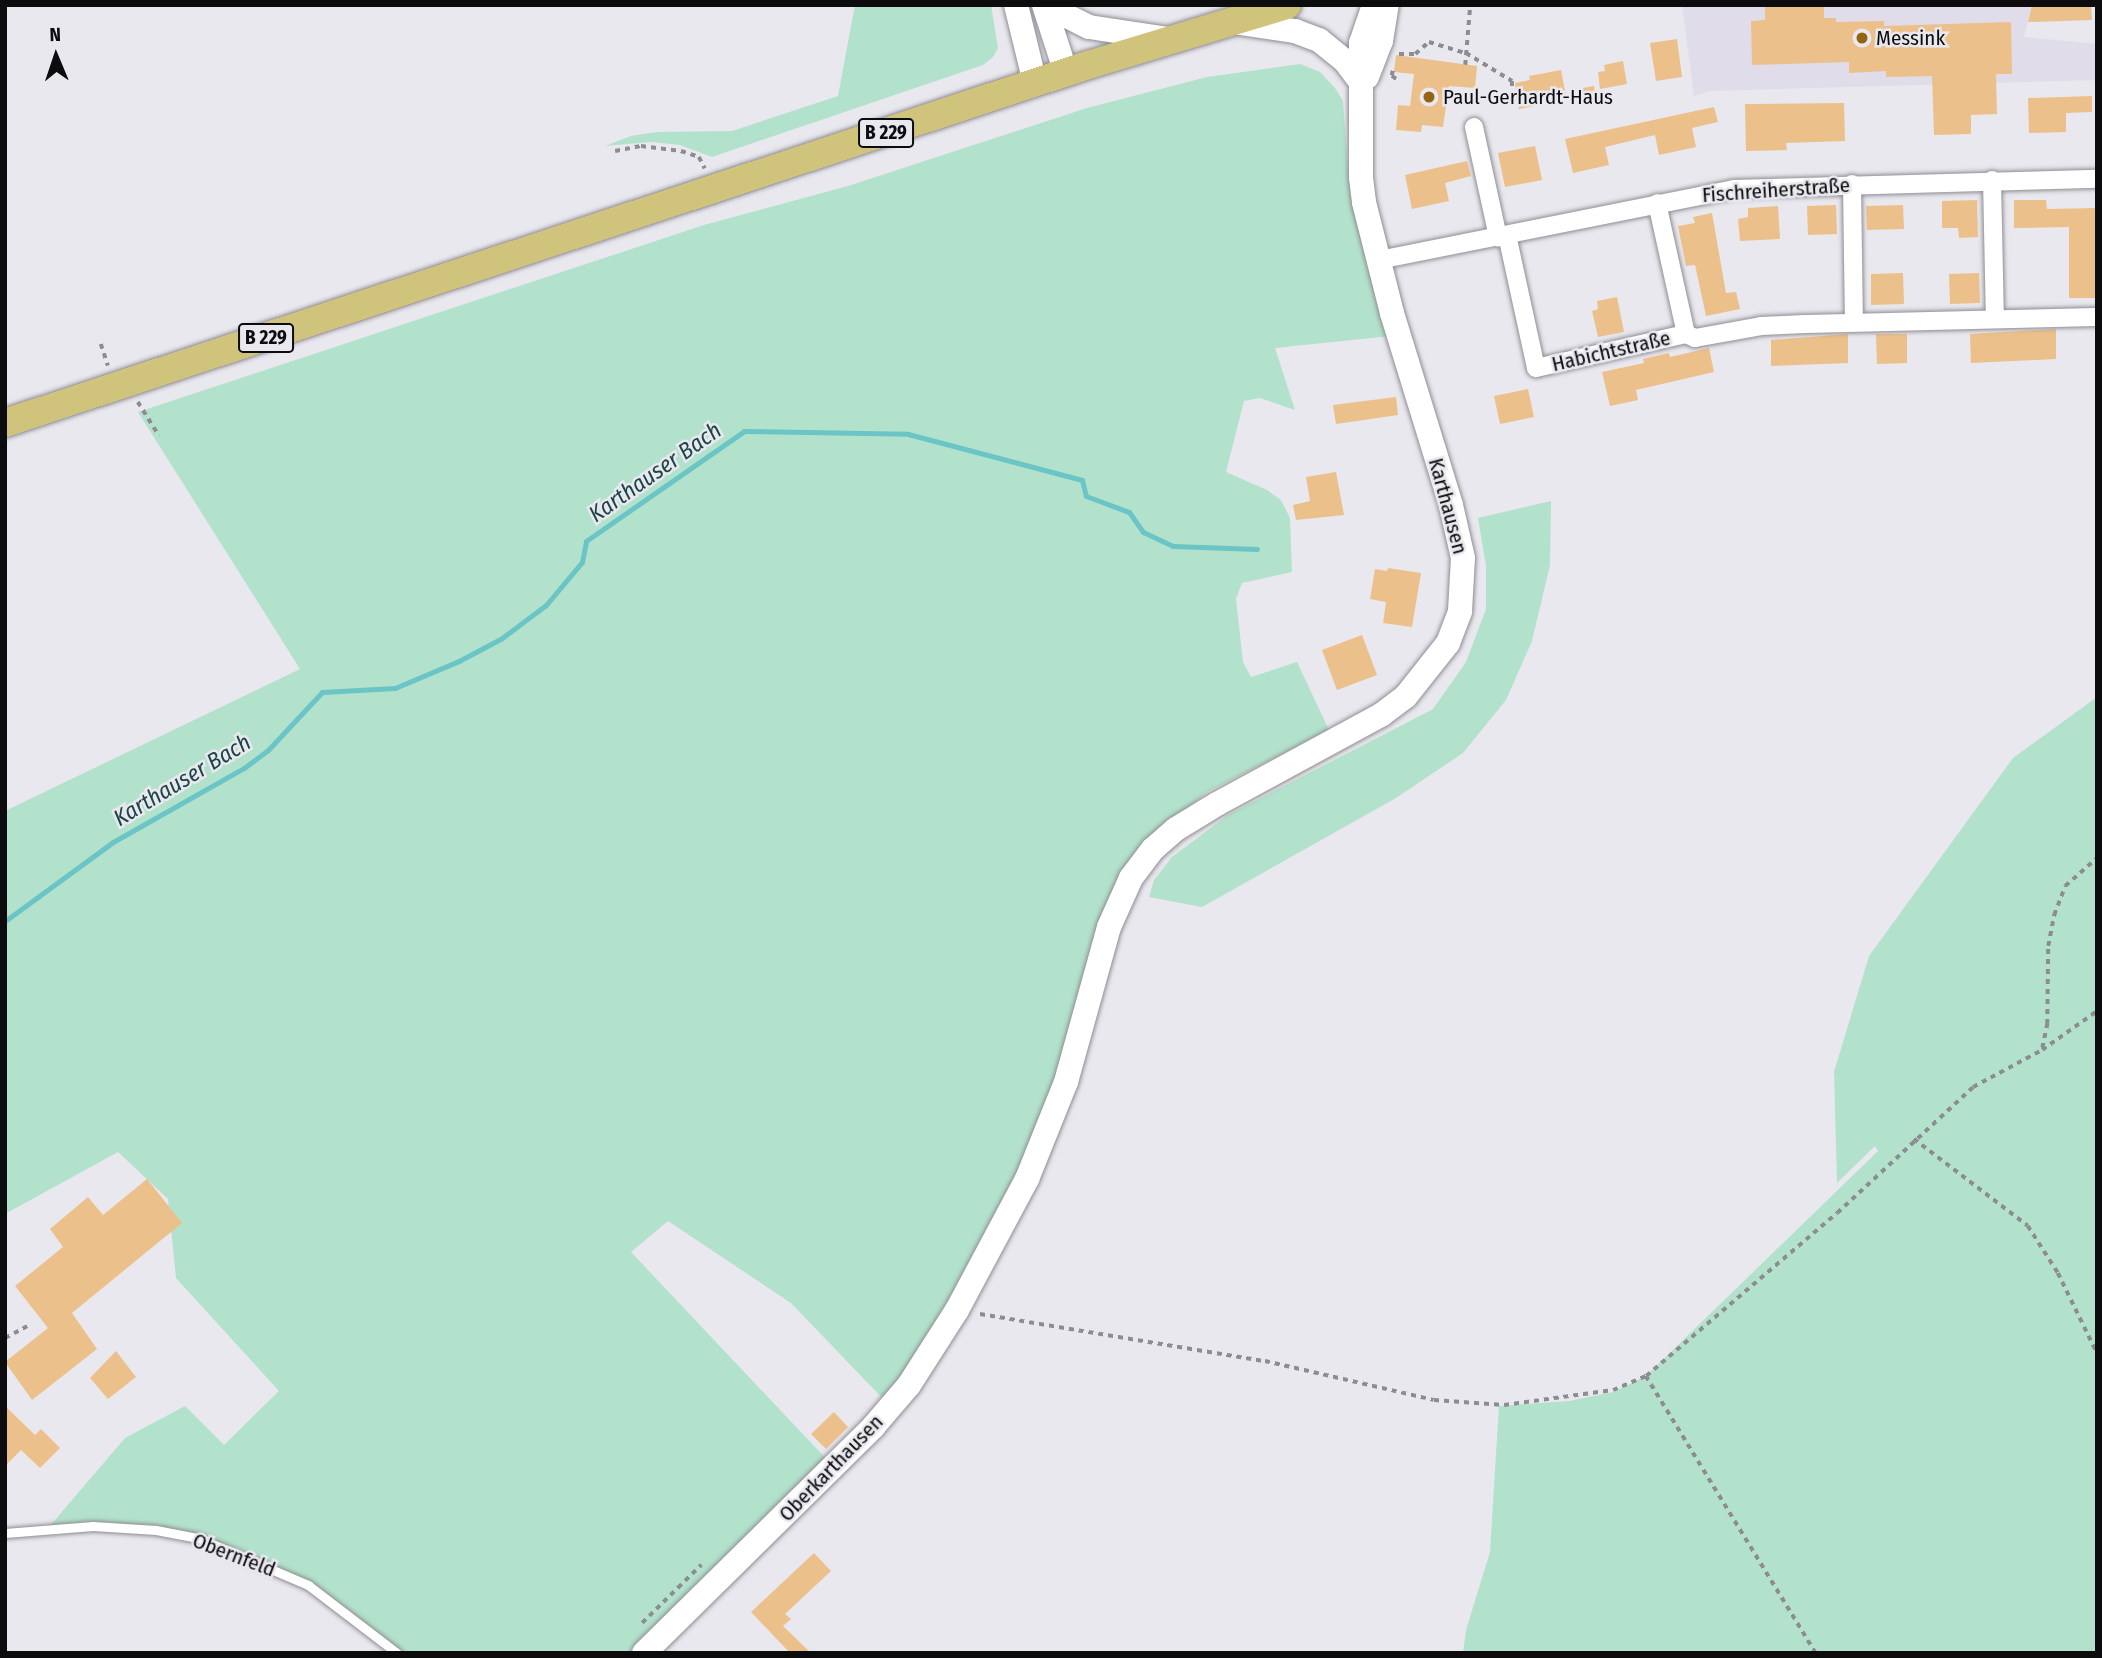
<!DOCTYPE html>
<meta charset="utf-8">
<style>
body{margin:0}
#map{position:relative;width:2102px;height:1658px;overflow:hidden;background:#e9e8ee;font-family:"Fira Sans Condensed",sans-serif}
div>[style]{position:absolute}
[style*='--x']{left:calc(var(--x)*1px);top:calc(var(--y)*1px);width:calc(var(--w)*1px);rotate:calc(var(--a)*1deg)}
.built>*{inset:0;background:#e0dcea}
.green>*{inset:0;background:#b2e2cc}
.stream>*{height:5px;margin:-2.5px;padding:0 2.5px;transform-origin:2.5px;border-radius:2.5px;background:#6bc5c6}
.building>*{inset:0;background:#ecc08a}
.path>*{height:3.5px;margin-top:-1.75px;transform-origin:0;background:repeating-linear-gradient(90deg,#8d8c90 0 5px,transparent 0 10px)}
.roads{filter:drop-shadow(0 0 2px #8f8d93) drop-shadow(0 0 2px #8f8d93)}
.service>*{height:9px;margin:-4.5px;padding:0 4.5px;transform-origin:4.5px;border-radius:4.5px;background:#fff}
.minor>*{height:18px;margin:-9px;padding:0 9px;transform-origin:9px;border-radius:9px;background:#fff}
.secondary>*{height:24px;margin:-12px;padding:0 12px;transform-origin:12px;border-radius:12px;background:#fff}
.primary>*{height:28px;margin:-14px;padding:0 14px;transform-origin:14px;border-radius:14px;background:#d0c47c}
.dots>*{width:19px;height:19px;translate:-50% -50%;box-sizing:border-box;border:4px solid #e9e8ee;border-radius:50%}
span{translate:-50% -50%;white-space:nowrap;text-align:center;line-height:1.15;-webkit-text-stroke:5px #e9e8ee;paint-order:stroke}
.shield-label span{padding:2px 5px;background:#e9e8ee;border:2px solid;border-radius:5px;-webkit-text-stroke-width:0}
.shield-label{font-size:19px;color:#0c0b0d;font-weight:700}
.poi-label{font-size:21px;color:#0c0b0d}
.left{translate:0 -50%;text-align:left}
.street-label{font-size:21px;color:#0c0b0d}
.water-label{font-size:23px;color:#1b4546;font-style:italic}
.frame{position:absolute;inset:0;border:7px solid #0c0b0d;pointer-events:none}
.north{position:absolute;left:21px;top:21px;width:70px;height:70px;-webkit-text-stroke:5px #e9e8ee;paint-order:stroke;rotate:358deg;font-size:19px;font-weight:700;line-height:28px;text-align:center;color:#0c0b0d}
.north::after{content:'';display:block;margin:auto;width:24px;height:32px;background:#0c0b0d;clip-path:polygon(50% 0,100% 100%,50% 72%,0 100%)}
</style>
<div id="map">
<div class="built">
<i style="clip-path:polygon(1682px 5px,2032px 5px,2024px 37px,2097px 44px,2097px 80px,1709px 91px,1694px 96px)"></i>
</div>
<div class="green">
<i style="clip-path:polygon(855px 5px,991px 5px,998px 48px,993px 57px,983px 65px,712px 157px,680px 145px,651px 142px,605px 146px,631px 136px,657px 132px,732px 131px,838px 96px)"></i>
<i style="clip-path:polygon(1300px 64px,1320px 72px,1335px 88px,1343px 101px,1348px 167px,1391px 336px,1275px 348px,1295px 410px,1260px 398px,1244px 401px,1226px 472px,1267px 490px,1281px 500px,1290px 518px,1292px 572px,1242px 583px,1236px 599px,1243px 662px,1251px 677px,1297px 662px,1329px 730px,1207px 792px,1170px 823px,1087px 1001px,984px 1256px,887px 1403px,791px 1303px,668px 1221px,631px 1252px,832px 1465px,650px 1653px,404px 1653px,313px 1583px,199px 1536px,49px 1527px,125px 1438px,185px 1406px,224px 1445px,279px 1391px,176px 1278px,168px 1199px,118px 1152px,5px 1214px,5px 811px,300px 669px,138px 412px,704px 225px,848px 186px,1087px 108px,1207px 77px)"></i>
<i style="clip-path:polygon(1551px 501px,1550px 565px,1532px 641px,1506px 700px,1463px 753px,1396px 798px,1202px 907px,1149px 897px,1154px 880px,1172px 857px,1228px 815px,1433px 709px,1466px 662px,1486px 609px,1486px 566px,1478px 518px)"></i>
<i style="clip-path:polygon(2097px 697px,2097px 1653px,1463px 1653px,1466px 1630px,1490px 1552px,1499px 1406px,1569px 1401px,1613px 1392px,1646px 1376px,1878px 1151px,1875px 1146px,1837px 1183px,1834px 1072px,1869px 956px,2013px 758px)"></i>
</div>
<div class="stream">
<i style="--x:5;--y:921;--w:134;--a:-36.2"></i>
<i style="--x:113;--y:842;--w:150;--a:-29.5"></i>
<i style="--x:244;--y:768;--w:30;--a:-37"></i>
<i style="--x:268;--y:750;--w:79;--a:-47"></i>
<i style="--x:322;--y:692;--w:73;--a:-3.1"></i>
<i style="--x:395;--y:688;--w:69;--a:-22.9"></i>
<i style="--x:459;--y:661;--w:49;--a:-28.1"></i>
<i style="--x:502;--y:638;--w:55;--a:-36.9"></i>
<i style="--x:546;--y:605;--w:56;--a:-50.1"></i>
<i style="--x:582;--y:562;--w:21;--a:-79"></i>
<i style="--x:586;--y:541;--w:193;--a:-34.8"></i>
<i style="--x:744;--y:431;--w:164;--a:1"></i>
<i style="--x:908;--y:434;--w:180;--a:14.8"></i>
<i style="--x:1082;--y:480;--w:16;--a:76"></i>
<i style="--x:1086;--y:496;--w:46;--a:20.4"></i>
<i style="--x:1129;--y:512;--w:24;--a:55"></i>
<i style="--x:1143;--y:532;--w:33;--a:25"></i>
<i style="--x:1173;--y:546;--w:84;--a:2"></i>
</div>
<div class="building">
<i style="clip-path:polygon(1765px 5px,1824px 5px,1824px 18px,1836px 18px,1836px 22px,1884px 21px,1884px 26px,2011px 22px,2012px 74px,1996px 74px,1997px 114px,1971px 115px,1971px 134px,1934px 135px,1932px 76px,1886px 77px,1886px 71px,1849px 73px,1849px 62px,1752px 65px,1751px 21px,1765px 20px)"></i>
<i style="clip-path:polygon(2032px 5px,2091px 5px,2092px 20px,2028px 22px)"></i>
<i style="clip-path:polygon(1677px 39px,1682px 77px,1656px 81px,1650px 43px)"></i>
<i style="clip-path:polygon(1396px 55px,1477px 66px,1475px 88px,1449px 86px,1443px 127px,1422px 125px,1421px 132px,1396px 130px,1398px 105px,1410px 106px,1414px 74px,1394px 72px)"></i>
<i style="clip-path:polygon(1623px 61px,1627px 84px,1600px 89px,1598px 72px,1605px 71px,1604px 65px)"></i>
<i style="clip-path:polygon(1561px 70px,1566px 96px,1534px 102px,1535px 106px,1519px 109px,1515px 83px,1530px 80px,1529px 76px)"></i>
<i style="clip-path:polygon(1594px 86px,1597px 103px,1581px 105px,1578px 89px)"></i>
<i style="clip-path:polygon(2092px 96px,2092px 112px,2066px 113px,2066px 132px,2029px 133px,2028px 98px)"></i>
<i style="clip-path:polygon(1844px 103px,1845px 141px,1786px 143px,1787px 150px,1746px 151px,1745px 104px)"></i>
<i style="clip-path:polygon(1714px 107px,1718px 122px,1692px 128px,1696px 147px,1659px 155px,1655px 135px,1605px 147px,1609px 165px,1573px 173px,1565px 139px)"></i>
<i style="clip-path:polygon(1535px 146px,1542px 180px,1505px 187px,1498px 153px)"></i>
<i style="clip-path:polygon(1467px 161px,1471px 176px,1445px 183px,1449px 201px,1412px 209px,1405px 175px)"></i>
<i style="clip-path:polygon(1977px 200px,1978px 237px,1959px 238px,1958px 228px,1942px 228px,1942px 201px)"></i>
<i style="clip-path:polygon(2014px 200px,2046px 200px,2047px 209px,2097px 208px,2097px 298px,2069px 298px,2069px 227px,2014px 228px)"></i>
<i style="clip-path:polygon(1836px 205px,1837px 234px,1808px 235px,1807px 206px)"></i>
<i style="clip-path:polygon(1903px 205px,1904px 229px,1867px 230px,1866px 206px)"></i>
<i style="clip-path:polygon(1778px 206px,1780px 239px,1740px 241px,1738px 219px,1748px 217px,1748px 208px)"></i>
<i style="clip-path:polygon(1712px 213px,1726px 293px,1736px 292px,1740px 309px,1706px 316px,1695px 265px,1686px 266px,1678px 226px,1695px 223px,1693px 217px)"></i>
<i style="clip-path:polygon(1903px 273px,1904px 304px,1871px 305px,1871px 274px)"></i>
<i style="clip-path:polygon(1979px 273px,1980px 303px,1950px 304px,1949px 274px)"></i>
<i style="clip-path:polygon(1617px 297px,1624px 332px,1598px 337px,1592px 311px,1598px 309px,1597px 301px)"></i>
<i style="clip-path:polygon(2056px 329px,2056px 359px,1971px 363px,1970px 334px)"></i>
<i style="clip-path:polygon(1848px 334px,1848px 363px,1771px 366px,1771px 340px)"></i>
<i style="clip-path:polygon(1876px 334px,1907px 334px,1907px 363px,1877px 364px)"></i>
<i style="clip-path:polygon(1709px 348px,1714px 372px,1636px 390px,1638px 400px,1610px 406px,1602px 372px,1644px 363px,1643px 359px,1669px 353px,1670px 357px)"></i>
<i style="clip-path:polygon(1528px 389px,1534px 417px,1500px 424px,1494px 396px)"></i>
<i style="clip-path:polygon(1396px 397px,1398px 415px,1336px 424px,1333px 405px)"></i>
<i style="clip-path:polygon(1336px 472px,1344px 515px,1296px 520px,1293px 505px,1310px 501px,1306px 477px)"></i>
<i style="clip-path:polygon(1388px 568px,1421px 573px,1412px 627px,1383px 623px,1386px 602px,1370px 599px,1375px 569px,1387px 571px)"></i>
<i style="clip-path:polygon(1362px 635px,1377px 675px,1337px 690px,1322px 650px)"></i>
<i style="clip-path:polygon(147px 1179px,182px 1223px,72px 1313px,97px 1349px,32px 1400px,5px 1362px,48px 1328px,15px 1286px,63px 1247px,50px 1229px,88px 1197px,103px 1215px)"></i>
<i style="clip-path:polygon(116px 1351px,136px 1377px,108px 1399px,90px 1378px)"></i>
<i style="clip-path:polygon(5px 1406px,35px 1435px,41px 1429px,60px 1448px,40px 1468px,21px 1450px,5px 1466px)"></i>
<i style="clip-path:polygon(834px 1412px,848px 1427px,826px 1449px,811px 1434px)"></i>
<i style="clip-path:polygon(814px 1553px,831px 1571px,785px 1614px,791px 1619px,783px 1626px,811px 1653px,790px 1653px,751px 1612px)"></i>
</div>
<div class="path">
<i style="--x:1399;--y:54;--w:16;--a:0"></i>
<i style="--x:1415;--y:54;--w:18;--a:-41"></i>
<i style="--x:1429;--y:42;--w:39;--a:17"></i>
<i style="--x:1466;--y:53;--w:54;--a:31.3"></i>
<i style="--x:1512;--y:81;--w:18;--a:87"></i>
<i style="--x:1465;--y:65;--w:60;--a:-85.2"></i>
<i style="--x:1393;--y:71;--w:5;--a:101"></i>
<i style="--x:1392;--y:76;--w:7;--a:34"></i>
<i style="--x:615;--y:151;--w:26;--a:-11"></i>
<i style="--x:641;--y:146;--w:40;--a:7.1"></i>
<i style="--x:681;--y:151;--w:19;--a:18"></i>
<i style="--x:699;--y:157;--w:13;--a:63"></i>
<i style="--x:101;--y:344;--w:23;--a:72"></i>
<i style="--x:138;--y:402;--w:40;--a:58"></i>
<i style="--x:2042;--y:1048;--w:25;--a:-78"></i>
<i style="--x:2047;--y:1024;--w:78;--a:-89.3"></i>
<i style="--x:2048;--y:946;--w:32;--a:-79"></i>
<i style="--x:2054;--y:915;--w:31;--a:-69"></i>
<i style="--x:2065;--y:886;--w:43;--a:-41.2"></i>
<i style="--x:1914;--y:1139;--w:143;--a:37.3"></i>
<i style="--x:2028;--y:1226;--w:56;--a:57.4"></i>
<i style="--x:2058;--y:1273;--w:89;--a:64"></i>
<i style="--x:980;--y:1314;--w:289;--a:9.4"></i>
<i style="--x:1265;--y:1361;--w:173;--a:13"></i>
<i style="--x:1434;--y:1400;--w:70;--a:4.1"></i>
<i style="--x:1504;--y:1405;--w:110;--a:-7.8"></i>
<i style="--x:1613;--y:1390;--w:36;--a:-23"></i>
<i style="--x:1646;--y:1376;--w:251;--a:-40.5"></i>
<i style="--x:1837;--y:1213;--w:185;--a:-42.8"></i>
<i style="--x:1973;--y:1087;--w:78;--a:-28.2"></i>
<i style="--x:2042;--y:1050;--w:67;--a:-35.3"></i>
<i style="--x:5;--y:1338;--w:27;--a:-28"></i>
<i style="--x:1646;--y:1376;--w:325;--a:58.5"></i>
<i style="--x:642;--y:1623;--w:83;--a:-44.5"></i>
</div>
<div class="roads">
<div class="service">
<i style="--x:5;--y:1533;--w:88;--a:-4.5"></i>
<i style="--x:93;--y:1526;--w:63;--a:3.6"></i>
<i style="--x:156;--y:1530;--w:43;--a:10.8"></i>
<i style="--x:198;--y:1538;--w:120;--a:23.1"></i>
<i style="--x:308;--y:1585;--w:112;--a:37.4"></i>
</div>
<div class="minor">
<i style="--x:1474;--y:127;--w:113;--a:77.7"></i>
<i style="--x:1992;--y:180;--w:139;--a:88.8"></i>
<i style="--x:1852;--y:184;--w:138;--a:89.2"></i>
<i style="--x:1507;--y:235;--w:136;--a:77.7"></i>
<i style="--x:1536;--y:368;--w:154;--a:-12.8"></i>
<i style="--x:1686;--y:334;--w:134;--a:-102.5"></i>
<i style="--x:1379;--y:260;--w:362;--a:-11.3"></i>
<i style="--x:1734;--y:189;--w:363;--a:-1.6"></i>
<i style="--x:1686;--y:334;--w:10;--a:24"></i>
<i style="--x:1695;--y:338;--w:67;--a:-10.3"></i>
<i style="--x:1761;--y:326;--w:44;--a:-2.6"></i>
<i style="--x:1805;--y:324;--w:292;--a:-1.4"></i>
</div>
<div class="secondary">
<i style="--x:1016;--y:5;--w:80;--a:76.3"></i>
<i style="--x:1044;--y:5;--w:71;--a:72.1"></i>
<i style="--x:1045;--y:5;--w:49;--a:26.6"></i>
<i style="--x:1089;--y:27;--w:79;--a:8.7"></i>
<i style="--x:1233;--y:22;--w:63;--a:8.3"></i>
<i style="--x:1295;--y:31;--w:26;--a:21"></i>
<i style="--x:1319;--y:40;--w:33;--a:39"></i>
<i style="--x:1345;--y:61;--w:26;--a:53"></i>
<i style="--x:1367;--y:77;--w:39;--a:-69"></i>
<i style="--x:1381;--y:41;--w:36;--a:-81"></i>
<i style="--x:644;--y:1653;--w:322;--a:-44.6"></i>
<i style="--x:873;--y:1427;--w:55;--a:-49.4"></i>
<i style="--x:909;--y:1385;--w:89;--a:-57.4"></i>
<i style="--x:957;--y:1310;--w:149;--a:-61.9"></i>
<i style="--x:1027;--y:1179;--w:105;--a:-68.1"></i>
<i style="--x:1066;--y:1082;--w:161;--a:-74.5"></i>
<i style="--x:1109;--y:927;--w:54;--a:-65.8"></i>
<i style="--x:1131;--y:878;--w:36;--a:-53"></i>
<i style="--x:1153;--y:849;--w:30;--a:-41"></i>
<i style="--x:1176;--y:829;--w:48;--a:-31.4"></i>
<i style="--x:1217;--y:804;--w:187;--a:-28.5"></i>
<i style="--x:1381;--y:715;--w:31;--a:-37"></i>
<i style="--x:1406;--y:696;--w:68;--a:-51.6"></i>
<i style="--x:1448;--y:643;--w:34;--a:-69"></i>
<i style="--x:1460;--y:611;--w:53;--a:-86.8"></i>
<i style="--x:1463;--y:558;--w:54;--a:-102.8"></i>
<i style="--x:1451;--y:505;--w:201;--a:-107.1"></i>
<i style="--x:1392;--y:313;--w:114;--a:-104.2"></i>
<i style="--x:1364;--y:202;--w:25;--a:-97"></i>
<i style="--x:1361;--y:177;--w:134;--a:-90"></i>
<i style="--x:1361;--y:43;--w:40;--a:-71.1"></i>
</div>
<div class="primary">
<i style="--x:5;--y:423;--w:1141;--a:-18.29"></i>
<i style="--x:1088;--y:65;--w:208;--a:-16.8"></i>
</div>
</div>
<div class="dots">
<i style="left:1862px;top:38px;background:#946413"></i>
<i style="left:1429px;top:97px;background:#946413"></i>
</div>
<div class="shield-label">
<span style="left:886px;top:133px">B 229</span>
<span style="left:266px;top:338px">B 229</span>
</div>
<div class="poi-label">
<span class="left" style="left:1876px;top:38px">Messink</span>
<span class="left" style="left:1443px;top:97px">Paul-Gerhardt-Haus</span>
</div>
<div class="street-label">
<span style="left:1776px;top:190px;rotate:-4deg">Fischreiherstraße</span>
<span style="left:1611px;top:351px;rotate:-13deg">Habichtstraße</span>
<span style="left:1448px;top:506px;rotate:75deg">Karthausen</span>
<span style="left:831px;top:1468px;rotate:-46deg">Oberkarthausen</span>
<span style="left:234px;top:1555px;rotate:21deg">Obernfeld</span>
</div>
<div class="water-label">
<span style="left:655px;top:472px;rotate:-35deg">Karthauser Bach</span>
<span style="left:182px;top:780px;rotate:-31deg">Karthauser Bach</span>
</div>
<div class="frame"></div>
<div class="north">N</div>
</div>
